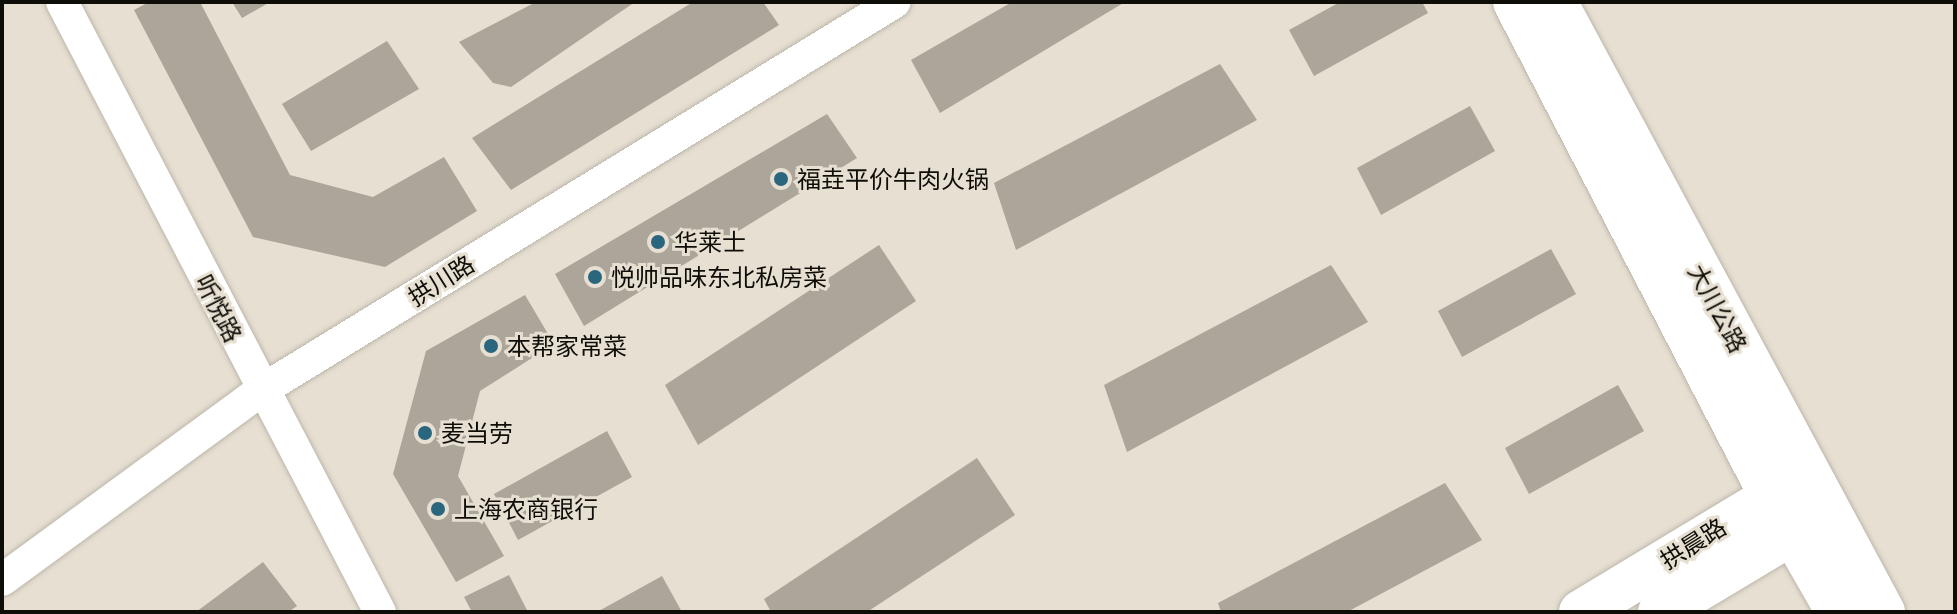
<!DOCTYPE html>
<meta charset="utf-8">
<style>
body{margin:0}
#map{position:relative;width:1957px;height:614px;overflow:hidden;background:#e6dfd2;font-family:Commissioner,"Noto Sans SC",sans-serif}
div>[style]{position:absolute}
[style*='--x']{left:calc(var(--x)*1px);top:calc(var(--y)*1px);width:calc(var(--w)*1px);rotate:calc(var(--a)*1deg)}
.building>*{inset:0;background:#aca599}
.roads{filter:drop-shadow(0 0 2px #bdb6aa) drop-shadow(0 0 2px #bdb6aa)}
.street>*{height:32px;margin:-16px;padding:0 16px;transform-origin:16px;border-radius:16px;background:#fff}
.secondary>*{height:44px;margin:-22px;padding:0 22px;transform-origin:22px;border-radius:22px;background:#fff}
.dots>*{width:22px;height:22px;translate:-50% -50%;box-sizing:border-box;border:4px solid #e6dfd2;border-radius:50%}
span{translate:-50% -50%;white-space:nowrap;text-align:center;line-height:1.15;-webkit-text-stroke:6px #e6dfd2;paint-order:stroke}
.poi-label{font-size:24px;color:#0f0d08}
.left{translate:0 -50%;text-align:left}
.street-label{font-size:24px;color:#0f0d08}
.frame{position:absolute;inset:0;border:4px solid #0f0d08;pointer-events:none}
</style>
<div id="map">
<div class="building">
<i style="clip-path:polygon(149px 2px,200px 2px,290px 175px,373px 197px,444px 157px,477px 211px,385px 267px,253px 237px,134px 10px)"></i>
<i style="clip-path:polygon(232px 2px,270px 2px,242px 18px)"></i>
<i style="clip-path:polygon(536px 2px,635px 2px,511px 87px,493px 83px,459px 42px)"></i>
<i style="clip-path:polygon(693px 2px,763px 2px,779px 25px,511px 190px,472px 138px)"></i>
<i style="clip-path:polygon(1012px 2px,1125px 2px,940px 113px,911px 60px)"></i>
<i style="clip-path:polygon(1340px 2px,1422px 2px,1428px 13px,1314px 76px,1289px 30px)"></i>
<i style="clip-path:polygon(387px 41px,419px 89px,311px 151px,282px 104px)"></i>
<i style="clip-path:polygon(1220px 64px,1257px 120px,1016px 250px,994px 183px)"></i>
<i style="clip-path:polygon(1470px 106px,1495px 151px,1381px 215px,1357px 168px)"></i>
<i style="clip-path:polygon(827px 114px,857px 158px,584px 326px,555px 274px)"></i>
<i style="clip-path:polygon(879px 245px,916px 301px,698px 445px,665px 385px)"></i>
<i style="clip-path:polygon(1551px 249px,1576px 294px,1462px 357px,1438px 311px)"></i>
<i style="clip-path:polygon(1331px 265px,1368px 322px,1127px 452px,1104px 385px)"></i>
<i style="clip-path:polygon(525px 295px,554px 344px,480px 391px,458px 476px,504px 556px,456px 582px,393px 474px,426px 351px)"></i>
<i style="clip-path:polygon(1618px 385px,1644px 431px,1529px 494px,1505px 448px)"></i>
<i style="clip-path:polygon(607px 431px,632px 477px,518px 540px,494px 494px)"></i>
<i style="clip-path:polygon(977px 458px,1015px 515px,867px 612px,771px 612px,764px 599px)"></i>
<i style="clip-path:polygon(1445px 483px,1482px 540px,1347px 612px,1221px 612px,1218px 603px)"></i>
<i style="clip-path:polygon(263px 562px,297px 606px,288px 612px,196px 612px)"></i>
<i style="clip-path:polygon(509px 575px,528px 612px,472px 612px,464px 597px)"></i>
<i style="clip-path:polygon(662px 576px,682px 612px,597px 612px)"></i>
</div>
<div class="roads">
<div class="street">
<i style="--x:62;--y:2;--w:688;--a:62.47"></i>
<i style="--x:2;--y:580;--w:322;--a:-36.2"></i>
<i style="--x:262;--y:390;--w:742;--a:-31.51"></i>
</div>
<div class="secondary">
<i style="--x:1515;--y:2;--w:556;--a:62.56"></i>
<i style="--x:1771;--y:495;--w:135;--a:60.2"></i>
<i style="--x:1555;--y:2;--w:693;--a:61.73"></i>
<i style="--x:1581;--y:612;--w:253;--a:-31.1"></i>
<i style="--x:1660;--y:612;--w:185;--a:-30.9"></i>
</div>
</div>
<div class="dots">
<i style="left:781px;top:179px;background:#2a667e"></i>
<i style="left:658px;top:242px;background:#2a667e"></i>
<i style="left:595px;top:277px;background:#2a667e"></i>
<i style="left:491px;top:346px;background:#2a667e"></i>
<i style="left:425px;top:433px;background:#2a667e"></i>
<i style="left:438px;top:509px;background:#2a667e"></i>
</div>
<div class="poi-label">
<span class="left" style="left:797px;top:179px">福垚平价牛肉火锅</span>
<span class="left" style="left:674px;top:242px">华莱士</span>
<span class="left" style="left:611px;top:277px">悦帅品味东北私房菜</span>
<span class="left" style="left:507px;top:346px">本帮家常菜</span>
<span class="left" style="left:441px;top:433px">麦当劳</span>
<span class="left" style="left:454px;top:509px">上海农商银行</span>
</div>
<div class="street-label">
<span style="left:441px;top:280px;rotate:-32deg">拱川路</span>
<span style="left:219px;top:308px;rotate:63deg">听悦路</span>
<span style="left:1718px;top:308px;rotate:62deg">大川公路</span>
<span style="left:1693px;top:543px;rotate:-32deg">拱晨路</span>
</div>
<div class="frame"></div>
</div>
